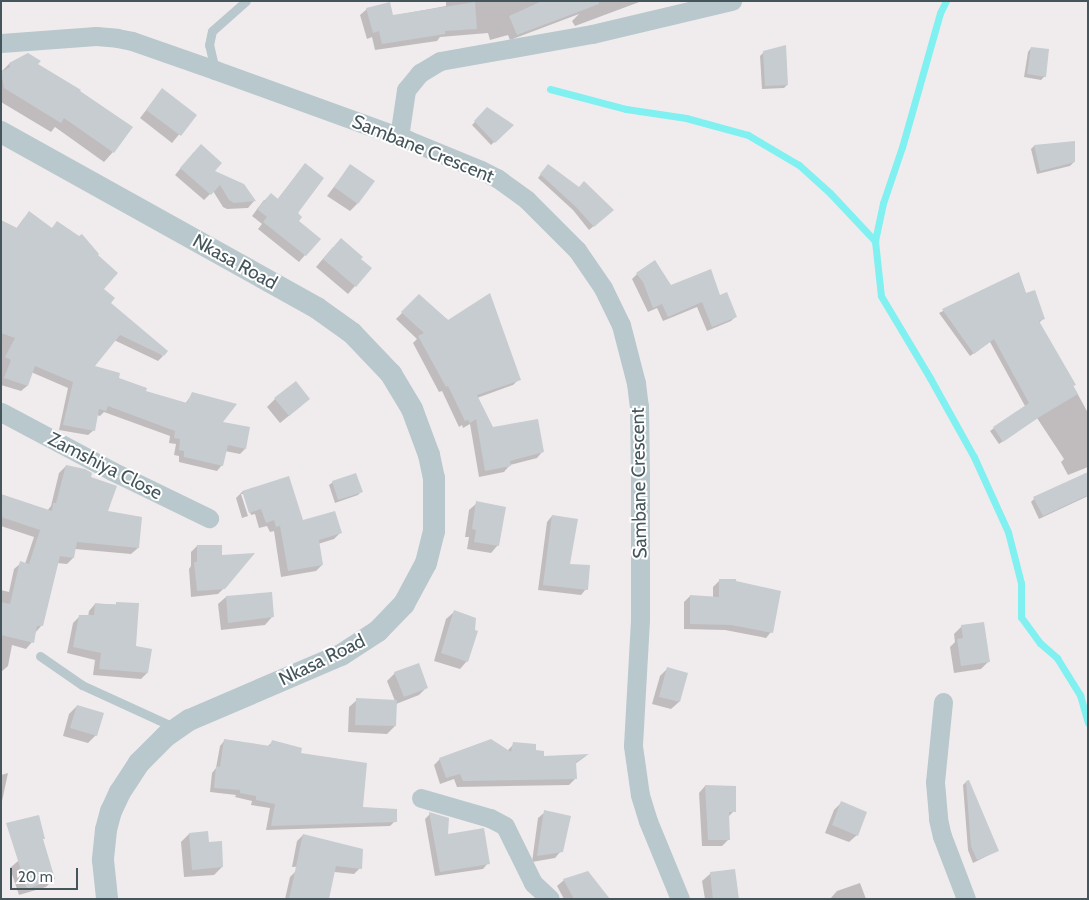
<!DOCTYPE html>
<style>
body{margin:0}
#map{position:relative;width:1089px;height:900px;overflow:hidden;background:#f0eced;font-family:Cabin,sans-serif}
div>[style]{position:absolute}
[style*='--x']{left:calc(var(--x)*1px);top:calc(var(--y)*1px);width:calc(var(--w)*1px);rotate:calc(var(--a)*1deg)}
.shadow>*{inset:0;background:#0003}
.stream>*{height:7px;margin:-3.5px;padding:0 3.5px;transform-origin:3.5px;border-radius:3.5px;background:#80f0f1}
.building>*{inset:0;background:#c6ccd0}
.service>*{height:9px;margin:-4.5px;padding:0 4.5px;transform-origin:4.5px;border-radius:4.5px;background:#b9c8cd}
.minor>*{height:19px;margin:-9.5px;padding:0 9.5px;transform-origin:9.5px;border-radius:9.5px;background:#b9c8cd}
.tertiary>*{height:22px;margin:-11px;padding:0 11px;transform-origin:11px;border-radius:11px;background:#b9c8cd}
span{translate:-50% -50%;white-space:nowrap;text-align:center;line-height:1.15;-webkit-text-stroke:4px #fff;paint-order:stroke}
.street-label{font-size:19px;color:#44555b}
.frame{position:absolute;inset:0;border:2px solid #44555b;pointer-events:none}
.scale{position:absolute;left:10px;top:868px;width:68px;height:22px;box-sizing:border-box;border:2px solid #44555b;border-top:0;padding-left:6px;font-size:15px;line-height:18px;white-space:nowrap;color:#44555b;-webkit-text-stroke:4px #fff;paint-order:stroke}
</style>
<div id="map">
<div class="shadow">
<i style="clip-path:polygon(446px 1px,642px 1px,575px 26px,572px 21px,579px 14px,510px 40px,508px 35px,490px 40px,488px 33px,440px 37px,437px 41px,375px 50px,372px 37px,367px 39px,360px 15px,367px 9px,392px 16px,446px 6px)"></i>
<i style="clip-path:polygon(1031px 48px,1045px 76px,1041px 80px,1024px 77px,1028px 52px)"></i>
<i style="clip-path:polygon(764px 52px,787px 85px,784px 88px,762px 89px,760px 56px)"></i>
<i style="clip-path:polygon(9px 64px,37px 65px,113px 152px,104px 162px,55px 127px,51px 132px,1px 102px,1px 72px)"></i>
<i style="clip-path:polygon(162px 90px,195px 115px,172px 143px,140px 118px)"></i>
<i style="clip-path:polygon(487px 109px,512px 125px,491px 145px,472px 125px)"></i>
<i style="clip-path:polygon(1074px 142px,1074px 162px,1070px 166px,1037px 174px,1031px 149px,1034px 146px)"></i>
<i style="clip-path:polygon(194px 152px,213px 171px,243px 185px,254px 201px,248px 208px,227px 209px,223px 207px,213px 191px,204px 200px,175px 175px)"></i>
<i style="clip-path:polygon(305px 164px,297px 221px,319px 239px,299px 262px,258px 229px,262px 224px,252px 216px,264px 200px,277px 200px)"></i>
<i style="clip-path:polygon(350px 166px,357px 204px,350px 211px,327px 196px)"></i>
<i style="clip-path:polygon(545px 169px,609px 213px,589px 230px,573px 210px,538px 178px)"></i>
<i style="clip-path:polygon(24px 218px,51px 229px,57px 223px,97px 256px,102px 289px,109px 303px,163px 356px,158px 361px,114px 340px,92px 367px,144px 391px,185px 404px,193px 393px,245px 449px,240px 454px,225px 451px,222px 465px,217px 471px,179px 462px,179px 456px,174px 455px,176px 444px,169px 443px,170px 436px,104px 412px,100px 416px,97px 415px,94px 430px,88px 435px,59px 430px,68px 388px,31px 372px,27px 386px,21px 391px,1px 385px,1px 222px,16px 229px)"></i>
<i style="clip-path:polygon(333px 247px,359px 259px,355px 286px,348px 294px,316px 267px)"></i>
<i style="clip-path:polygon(637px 274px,671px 286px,719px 296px,736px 316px,731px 321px,707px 331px,697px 307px,663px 321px,657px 308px,648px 312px,632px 279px)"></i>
<i style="clip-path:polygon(1019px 274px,1026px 294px,1043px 319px,1039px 323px,1088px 413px,1088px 467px,1068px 475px,1061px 462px,1064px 459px,1037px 418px,999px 444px,990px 431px,1025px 406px,990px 342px,970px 356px,939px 313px)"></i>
<i style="clip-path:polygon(419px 296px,519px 379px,513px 385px,477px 398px,492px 429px,543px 451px,537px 458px,510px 465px,504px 472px,479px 477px,470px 424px,463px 428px,462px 425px,459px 427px,442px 391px,439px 392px,413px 343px,417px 339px,396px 319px)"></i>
<i style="clip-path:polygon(275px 399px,301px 406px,280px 423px,267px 407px)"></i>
<i style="clip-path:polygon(66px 466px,89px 478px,106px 512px,138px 548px,131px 554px,75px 549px,73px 558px,67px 564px,57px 563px,42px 625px,35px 633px,32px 642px,26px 649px,12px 645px,8px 666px,1px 672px,1px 590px,9px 592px,14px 569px,21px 563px,25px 564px,34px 537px,1px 526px,1px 507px,47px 511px,51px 506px,59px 473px)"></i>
<i style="clip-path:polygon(288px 478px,302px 521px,340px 533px,334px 539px,318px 544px,322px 565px,316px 571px,281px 577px,274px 531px,270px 532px,267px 526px,259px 528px,255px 514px,251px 515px,244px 494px,241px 494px,248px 516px,242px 518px,236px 498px,242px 492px)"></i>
<i style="clip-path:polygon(333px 482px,361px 492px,358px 495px,335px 503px,329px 485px)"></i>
<i style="clip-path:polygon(1088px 484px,1088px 496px,1039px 519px,1031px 502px,1034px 499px)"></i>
<i style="clip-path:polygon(477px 503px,498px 545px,491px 553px,467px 549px,469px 537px,465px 537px,469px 510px)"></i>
<i style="clip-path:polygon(552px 516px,569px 565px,586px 589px,581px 595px,538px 590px,547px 522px)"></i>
<i style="clip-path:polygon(197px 546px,224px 588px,218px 594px,191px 597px,189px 569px,191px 566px,191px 552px)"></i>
<i style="clip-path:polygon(719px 581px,771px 632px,766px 638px,725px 630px,684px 629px,684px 602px,690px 596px,713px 597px,713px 587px)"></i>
<i style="clip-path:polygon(226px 597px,272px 617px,265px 625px,221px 630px,218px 604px)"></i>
<i style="clip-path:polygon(95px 604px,138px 605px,134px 647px,147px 673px,141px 679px,93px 675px,95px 660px,67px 653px,73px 623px,80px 616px,88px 617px,89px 611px)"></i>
<i style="clip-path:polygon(454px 612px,467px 661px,460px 669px,434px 661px,446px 619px)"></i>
<i style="clip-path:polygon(962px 626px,989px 661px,981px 669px,954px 673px,950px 647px,955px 642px,954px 634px)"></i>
<i style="clip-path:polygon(667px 669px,686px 674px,679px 702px,671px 709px,652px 704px,660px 676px)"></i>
<i style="clip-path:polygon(395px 673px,427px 687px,419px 695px,396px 704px,395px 726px,387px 734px,348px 732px,349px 707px,357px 700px,395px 701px,387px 681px)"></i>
<i style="clip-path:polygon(77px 706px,96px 735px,88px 743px,63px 736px,69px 714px)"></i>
<i style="clip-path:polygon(225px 740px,267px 747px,272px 742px,299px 754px,361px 808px,395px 821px,390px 826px,266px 830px,270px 808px,251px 805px,252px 801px,235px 797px,236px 795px,210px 792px,212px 773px,216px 768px,220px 746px)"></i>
<i style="clip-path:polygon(514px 744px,535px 751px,543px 757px,586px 756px,575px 764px,575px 779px,569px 785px,457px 787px,454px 779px,440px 784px,434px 765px,440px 759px,507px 751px)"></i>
<i style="clip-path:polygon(8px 773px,1px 806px,1px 775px)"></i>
<i style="clip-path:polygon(966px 782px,997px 851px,973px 863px,968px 850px,963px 785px)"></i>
<i style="clip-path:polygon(705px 786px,734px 811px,728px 817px,729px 839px,722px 846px,702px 846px,699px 793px)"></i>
<i style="clip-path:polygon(841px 803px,857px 835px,849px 842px,825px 833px,834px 810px)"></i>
<i style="clip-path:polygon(545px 812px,561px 851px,555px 858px,532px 862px,538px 818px)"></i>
<i style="clip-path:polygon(430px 814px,446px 835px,488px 863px,483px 869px,435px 876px,425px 819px)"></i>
<i style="clip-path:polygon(189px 834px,208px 843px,222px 867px,214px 875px,184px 877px,181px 842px)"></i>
<i style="clip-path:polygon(303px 835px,360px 868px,354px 874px,334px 872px,328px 899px,285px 899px,290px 877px,296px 871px,307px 866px,292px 867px,297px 841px)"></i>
<i style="clip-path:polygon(18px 861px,20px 861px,54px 879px,46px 887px,19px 895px,10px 868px)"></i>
<i style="clip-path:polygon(734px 870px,738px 899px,705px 899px,702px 881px,710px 874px)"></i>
<i style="clip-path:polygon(564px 880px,609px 899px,564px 899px,557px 886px)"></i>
<i style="clip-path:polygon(860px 883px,866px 899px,830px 899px,837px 891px)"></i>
</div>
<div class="stream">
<i style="--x:946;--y:1;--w:13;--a:117"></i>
<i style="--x:940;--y:13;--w:139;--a:105.8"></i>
<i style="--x:902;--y:147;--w:59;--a:108.7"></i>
<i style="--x:883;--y:203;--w:39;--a:102"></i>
<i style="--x:875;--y:241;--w:55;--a:83.8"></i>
<i style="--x:881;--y:296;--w:96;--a:59.1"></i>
<i style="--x:930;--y:378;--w:90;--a:60.9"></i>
<i style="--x:974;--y:457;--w:82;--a:65.6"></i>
<i style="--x:1008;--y:532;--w:53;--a:75.7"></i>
<i style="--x:1021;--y:583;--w:34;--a:90"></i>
<i style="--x:1021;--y:617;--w:32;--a:54"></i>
<i style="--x:1040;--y:643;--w:23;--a:41"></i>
<i style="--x:1057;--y:658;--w:44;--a:58.1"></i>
<i style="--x:1080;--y:695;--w:29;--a:74"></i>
<i style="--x:550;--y:89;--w:79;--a:14.7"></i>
<i style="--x:626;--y:109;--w:61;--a:8.5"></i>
<i style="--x:686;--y:118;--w:64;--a:15.3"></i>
<i style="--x:748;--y:135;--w:59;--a:30.5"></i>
<i style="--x:799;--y:165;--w:42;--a:42.1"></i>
<i style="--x:830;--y:193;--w:66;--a:46.8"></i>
</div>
<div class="building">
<i style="clip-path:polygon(542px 1px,599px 1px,599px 4px,517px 35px,509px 16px)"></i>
<i style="clip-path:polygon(390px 2px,393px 15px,475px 2px,477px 29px,445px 31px,445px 34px,382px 44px,379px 31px,373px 33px,366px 8px)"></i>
<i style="clip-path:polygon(786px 45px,788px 85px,765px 86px,763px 51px)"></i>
<i style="clip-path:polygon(1031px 47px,1049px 49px,1046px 77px,1027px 74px)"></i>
<i style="clip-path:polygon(28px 53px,41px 61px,38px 64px,81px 90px,80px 91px,133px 127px,114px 153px,64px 118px,61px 123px,4px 88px,1px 72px,10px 67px,9px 63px)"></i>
<i style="clip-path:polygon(162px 88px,197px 115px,181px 136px,146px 110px)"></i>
<i style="clip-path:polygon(487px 107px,514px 125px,495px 143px,474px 121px)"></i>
<i style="clip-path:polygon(1075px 141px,1075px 162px,1040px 171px,1034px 145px)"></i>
<i style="clip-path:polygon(201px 144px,222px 163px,215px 171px,244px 184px,256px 201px,234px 203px,229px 200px,220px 185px,211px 195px,180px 168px)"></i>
<i style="clip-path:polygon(305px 163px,324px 178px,298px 213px,302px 217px,299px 221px,321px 239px,306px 256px,263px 222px,267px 217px,257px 209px,271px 193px,278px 199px)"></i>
<i style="clip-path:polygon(350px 164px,375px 181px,358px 204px,334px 187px)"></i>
<i style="clip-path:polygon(548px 164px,579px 187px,584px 181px,614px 210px,594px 227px,576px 207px,540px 174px)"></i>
<i style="clip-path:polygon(29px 211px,52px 228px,57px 221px,79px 236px,82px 234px,99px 254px,98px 255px,118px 273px,104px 289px,115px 298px,111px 303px,168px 351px,164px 356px,120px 335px,95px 366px,120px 373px,119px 378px,147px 388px,146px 391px,187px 403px,192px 392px,237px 404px,223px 422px,250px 427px,246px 449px,228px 445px,223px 466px,184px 457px,184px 451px,179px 450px,180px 439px,174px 438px,175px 431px,108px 406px,106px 411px,99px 409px,95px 431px,63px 425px,73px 382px,35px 366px,28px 386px,4px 378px,11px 360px,5px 357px,15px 338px,1px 333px,1px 220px,17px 228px)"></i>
<i style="clip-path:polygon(341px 238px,363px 257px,361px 259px,372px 268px,356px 287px,323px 259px)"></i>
<i style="clip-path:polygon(655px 260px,671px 285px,711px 269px,720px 295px,727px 292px,737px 317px,712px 327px,702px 302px,668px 317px,662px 304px,653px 308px,643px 282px,636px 273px)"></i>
<i style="clip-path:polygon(1019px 272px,1026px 293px,1035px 290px,1045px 319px,1039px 321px,1076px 385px,1073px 386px,1078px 394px,1041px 416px,1003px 442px,993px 427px,1029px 403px,994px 339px,974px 354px,942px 309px)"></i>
<i style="clip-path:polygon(490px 293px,521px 380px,477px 395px,493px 427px,538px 419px,544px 452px,510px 461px,511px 466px,485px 471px,476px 419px,470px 423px,468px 420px,465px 421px,448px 386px,446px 387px,418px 336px,424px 333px,401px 312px,419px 294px,448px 320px)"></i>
<i style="clip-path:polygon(296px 381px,310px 399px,289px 416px,274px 398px)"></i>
<i style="clip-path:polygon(66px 465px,85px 469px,92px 473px,91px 477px,117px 486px,108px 511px,142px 517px,139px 548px,77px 542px,74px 558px,60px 556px,43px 626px,37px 626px,34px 643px,1px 635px,1px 602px,10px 604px,20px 561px,29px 564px,40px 530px,1px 517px,1px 494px,52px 511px,53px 503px,56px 503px)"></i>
<i style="clip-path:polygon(1088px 472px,1088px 495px,1043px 516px,1033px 497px)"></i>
<i style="clip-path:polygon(356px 473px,363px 492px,338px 500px,332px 481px)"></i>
<i style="clip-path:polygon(289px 476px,303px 520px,335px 511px,342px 533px,319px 540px,323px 565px,288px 571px,280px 526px,276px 527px,274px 520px,266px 523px,261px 509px,249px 513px,242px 491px)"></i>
<i style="clip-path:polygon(476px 501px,506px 507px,499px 546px,474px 542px,476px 530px,472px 529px)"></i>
<i style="clip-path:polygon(552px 515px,578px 519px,570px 564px,590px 565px,588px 590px,543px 585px)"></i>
<i style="clip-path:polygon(197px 545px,222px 545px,222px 555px,255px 553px,225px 589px,197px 591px,194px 562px,197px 562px)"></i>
<i style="clip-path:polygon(719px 579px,736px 579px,736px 581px,781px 591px,773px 633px,731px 625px,690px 624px,690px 595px,719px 597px)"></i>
<i style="clip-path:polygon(272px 592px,274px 617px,228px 623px,226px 596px)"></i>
<i style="clip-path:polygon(116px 602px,139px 603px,136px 646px,152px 649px,148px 673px,99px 669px,101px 653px,73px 647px,79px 615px,94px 615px,95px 603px,116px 605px)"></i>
<i style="clip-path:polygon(454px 610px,476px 618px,475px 630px,478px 631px,468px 662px,441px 653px)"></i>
<i style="clip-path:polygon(984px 622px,990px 662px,961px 666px,957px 639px,963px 638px,961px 625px)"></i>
<i style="clip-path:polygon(419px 663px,428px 688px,404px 697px,394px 672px)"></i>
<i style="clip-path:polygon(667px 667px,688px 673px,680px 702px,659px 697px)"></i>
<i style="clip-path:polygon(356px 698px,397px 700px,396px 726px,355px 725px)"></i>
<i style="clip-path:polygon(77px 705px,104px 713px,97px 736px,70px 728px)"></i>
<i style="clip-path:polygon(224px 739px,270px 746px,272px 740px,302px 748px,301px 753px,367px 763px,363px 807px,397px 809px,397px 822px,271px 826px,275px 804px,256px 800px,256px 796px,240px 793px,240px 790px,214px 788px,216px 766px,220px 767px)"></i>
<i style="clip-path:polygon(491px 739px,511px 752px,513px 742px,536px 744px,536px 750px,544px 751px,544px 756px,589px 754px,576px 762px,577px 779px,463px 781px,460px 774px,446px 778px,439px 758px)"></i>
<i style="clip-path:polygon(969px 780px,999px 851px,977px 860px,971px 846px,966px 781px)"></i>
<i style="clip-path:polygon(705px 785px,736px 786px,736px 812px,729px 812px,730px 840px,708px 840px)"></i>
<i style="clip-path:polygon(841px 801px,867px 812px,858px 836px,832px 825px)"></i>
<i style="clip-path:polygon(544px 810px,571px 816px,563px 852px,537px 856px)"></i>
<i style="clip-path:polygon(429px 812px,449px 818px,448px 834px,484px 828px,490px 864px,440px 872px)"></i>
<i style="clip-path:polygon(39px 815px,45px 839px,43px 839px,55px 879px,27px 889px,6px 823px)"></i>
<i style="clip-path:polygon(208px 831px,209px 842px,222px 841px,223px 867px,192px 870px,189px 833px)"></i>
<i style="clip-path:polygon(303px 834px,363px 849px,362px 869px,336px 866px,329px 899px,289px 899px)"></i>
<i style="clip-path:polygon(735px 869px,739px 899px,713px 899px,710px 872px)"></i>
<i style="clip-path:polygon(588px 871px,610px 899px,574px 899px,563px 879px)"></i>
</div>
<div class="service">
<i style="--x:215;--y:70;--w:26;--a:-103"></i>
<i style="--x:209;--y:45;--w:14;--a:-78"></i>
<i style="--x:212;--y:31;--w:45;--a:-41.4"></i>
<i style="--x:40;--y:656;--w:51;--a:34.6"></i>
<i style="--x:82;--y:685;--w:103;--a:24.6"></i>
</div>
<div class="minor">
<i style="--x:1;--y:43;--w:95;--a:-4.2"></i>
<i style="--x:96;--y:36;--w:21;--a:5"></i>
<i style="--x:117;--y:38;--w:15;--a:11"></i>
<i style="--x:132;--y:41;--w:88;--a:19.3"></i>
<i style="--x:215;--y:70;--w:205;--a:19.9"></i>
<i style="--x:408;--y:140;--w:79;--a:22.3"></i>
<i style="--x:481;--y:170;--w:18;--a:27"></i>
<i style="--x:497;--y:178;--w:37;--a:36"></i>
<i style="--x:527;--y:200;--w:71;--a:45"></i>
<i style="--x:577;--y:250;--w:46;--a:55.6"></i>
<i style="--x:603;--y:288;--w:41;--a:64.1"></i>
<i style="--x:621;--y:325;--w:60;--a:75.5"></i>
<i style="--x:636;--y:383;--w:23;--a:83"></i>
<i style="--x:639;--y:406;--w:69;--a:89.2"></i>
<i style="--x:640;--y:475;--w:145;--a:90"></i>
<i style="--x:640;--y:620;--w:126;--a:93.2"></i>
<i style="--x:633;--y:746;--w:49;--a:81.9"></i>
<i style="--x:640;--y:795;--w:27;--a:73"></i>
<i style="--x:648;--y:821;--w:84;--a:67.7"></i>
<i style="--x:399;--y:137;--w:48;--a:-81.5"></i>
<i style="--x:406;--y:90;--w:22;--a:-51"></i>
<i style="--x:420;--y:73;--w:23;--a:-31"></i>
<i style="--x:440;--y:61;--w:154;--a:-10.1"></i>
<i style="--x:592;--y:34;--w:144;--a:-13.3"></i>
<i style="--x:1;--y:412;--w:126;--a:28"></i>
<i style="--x:112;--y:471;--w:108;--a:25.9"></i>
<i style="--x:943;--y:702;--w:80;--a:95.7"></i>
<i style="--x:935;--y:782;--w:37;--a:85"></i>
<i style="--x:938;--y:819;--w:17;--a:77"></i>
<i style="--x:942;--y:836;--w:67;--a:69.1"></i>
<i style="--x:421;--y:798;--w:72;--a:16.2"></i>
<i style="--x:490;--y:818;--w:17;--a:28"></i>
<i style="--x:505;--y:826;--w:64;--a:63.8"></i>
<i style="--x:533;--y:883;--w:23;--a:43"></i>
</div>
<div class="tertiary">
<i style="--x:1;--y:132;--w:362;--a:29.1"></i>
<i style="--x:317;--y:308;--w:43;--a:35.5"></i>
<i style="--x:352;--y:333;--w:57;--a:46.4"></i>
<i style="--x:391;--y:374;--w:41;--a:59"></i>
<i style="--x:412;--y:409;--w:49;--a:69.7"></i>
<i style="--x:429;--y:455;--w:24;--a:78"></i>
<i style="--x:434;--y:478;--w:53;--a:90"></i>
<i style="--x:434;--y:531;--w:33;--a:104"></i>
<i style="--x:426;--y:563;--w:47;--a:118.2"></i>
<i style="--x:404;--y:604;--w:37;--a:134"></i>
<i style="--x:378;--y:631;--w:44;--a:147"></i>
<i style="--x:341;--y:655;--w:165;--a:156.8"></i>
<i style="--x:189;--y:720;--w:28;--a:145"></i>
<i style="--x:166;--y:736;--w:38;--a:135"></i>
<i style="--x:139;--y:763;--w:35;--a:123"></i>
<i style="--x:120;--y:792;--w:21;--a:115"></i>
<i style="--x:111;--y:811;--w:20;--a:105"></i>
<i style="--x:106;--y:830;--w:30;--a:96"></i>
<i style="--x:103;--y:860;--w:39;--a:84"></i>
</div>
<div class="street-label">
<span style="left:423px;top:149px;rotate:22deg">Sambane Crescent</span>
<span style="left:235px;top:262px;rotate:29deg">Nkasa Road</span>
<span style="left:105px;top:466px;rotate:27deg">Zamshiya Close</span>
<span style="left:639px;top:483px;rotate:-91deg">Sambane Crescent</span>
<span style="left:322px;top:660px;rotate:-26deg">Nkasa Road</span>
</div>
<div class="frame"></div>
<div class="scale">20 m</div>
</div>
